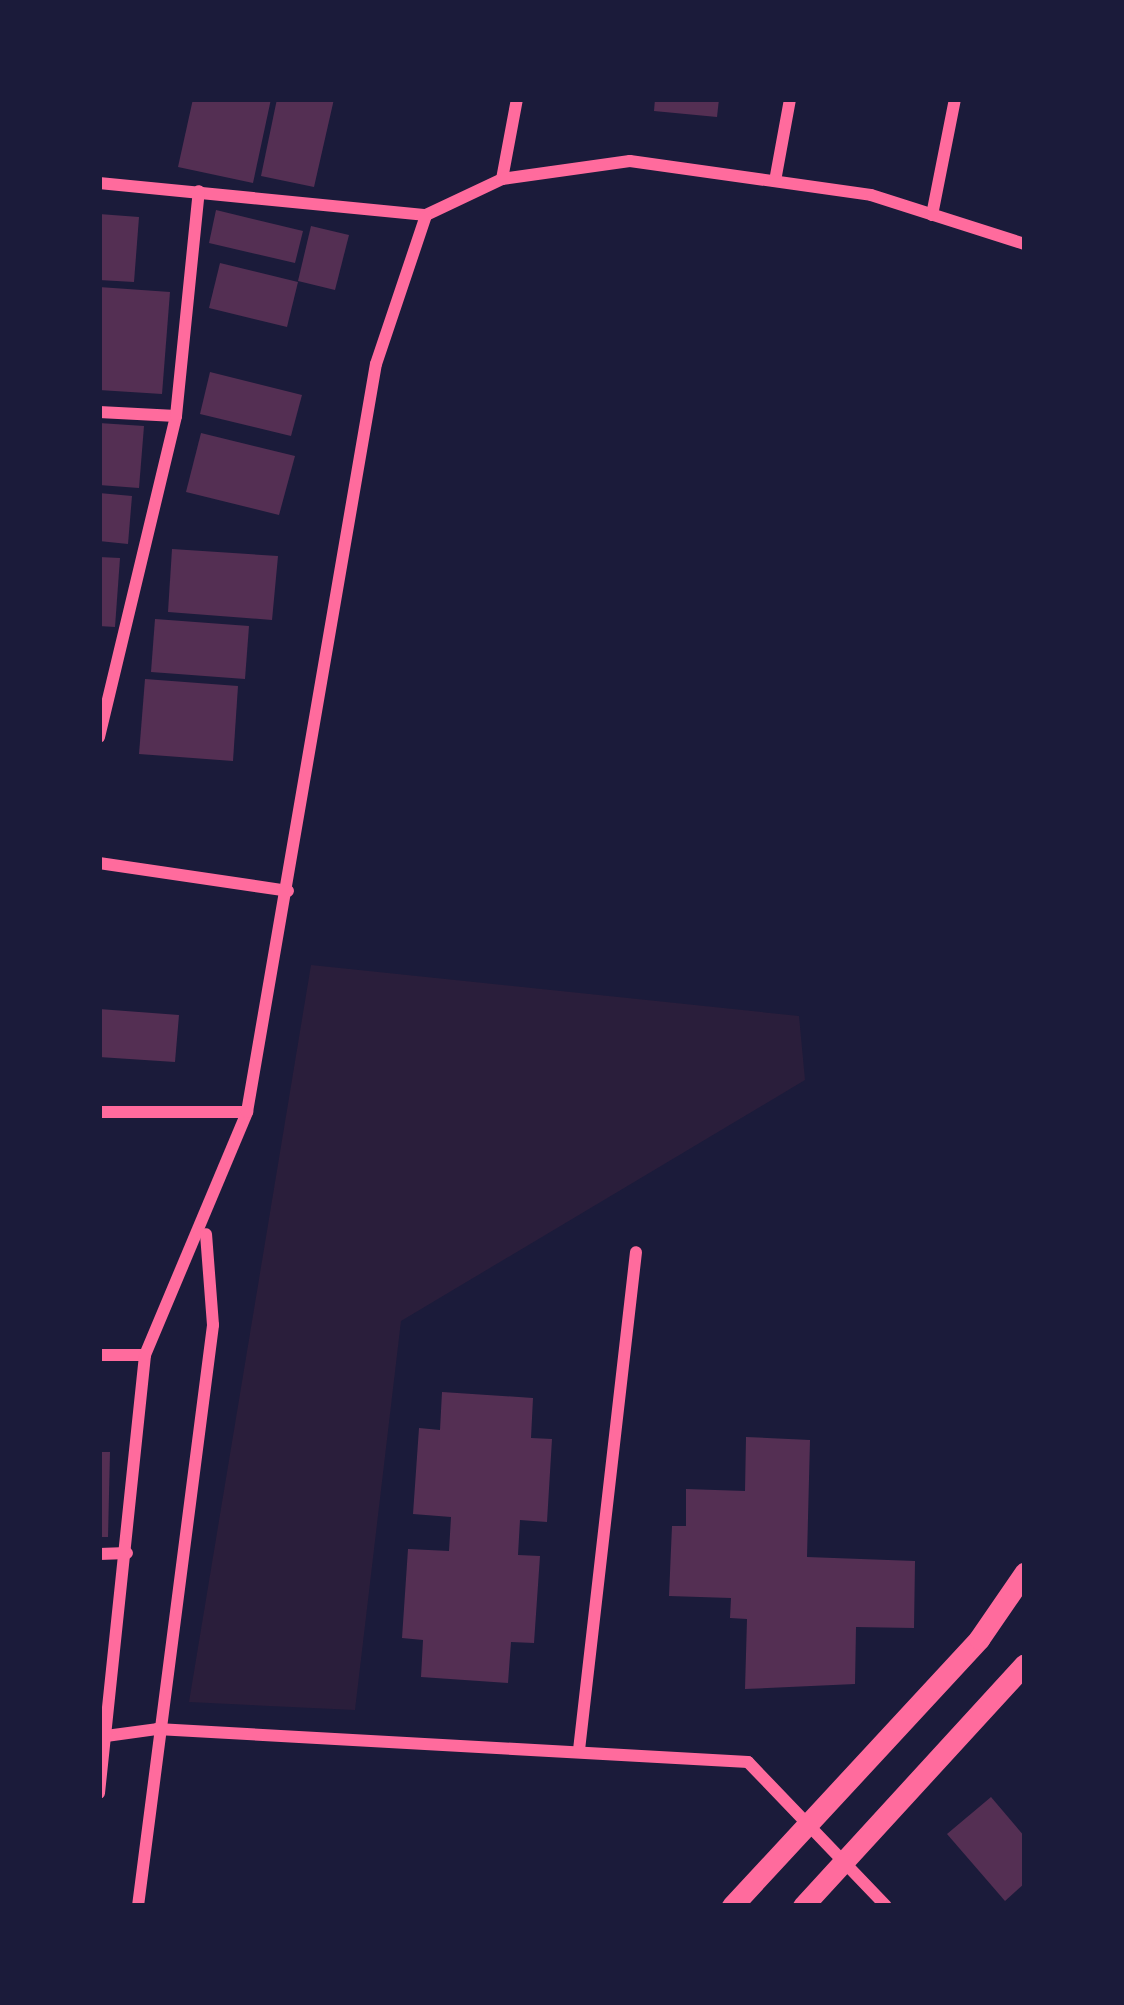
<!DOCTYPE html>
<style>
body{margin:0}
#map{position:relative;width:1124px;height:2005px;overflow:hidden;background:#1b1b3a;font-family:Figtree,sans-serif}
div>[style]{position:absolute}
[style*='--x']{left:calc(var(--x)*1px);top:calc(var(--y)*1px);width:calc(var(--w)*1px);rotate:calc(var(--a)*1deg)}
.green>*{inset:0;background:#2a1e3b}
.building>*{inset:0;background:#542f53}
.minor>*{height:12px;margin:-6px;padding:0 6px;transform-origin:6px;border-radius:6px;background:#ff6b9d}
.tertiary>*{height:21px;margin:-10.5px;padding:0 10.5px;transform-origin:10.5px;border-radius:10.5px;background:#ff6b9d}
span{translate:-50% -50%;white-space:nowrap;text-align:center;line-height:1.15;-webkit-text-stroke:12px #1b1b3a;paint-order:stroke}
.frame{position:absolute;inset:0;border:102px solid #1b1b3a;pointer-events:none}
</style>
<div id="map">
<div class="green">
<i style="clip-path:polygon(311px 965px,799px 1016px,805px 1080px,401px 1321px,355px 1710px,189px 1702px)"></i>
</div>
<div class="building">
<i style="clip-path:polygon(193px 99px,271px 99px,253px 183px,178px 167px)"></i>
<i style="clip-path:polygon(277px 99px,334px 99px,314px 187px,261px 176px)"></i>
<i style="clip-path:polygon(655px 99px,719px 99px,717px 117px,654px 111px)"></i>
<i style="clip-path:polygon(216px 210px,303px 231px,295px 263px,209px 243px)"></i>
<i style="clip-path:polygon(99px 214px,139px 217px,134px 282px,99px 280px)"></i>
<i style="clip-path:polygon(311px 226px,349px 235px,335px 290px,298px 281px)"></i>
<i style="clip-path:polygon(220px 263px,298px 282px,287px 327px,209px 308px)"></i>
<i style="clip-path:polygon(99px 287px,170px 292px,162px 394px,99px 390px)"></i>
<i style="clip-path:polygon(210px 372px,302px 395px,291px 436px,200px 414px)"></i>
<i style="clip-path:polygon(99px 423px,144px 426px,139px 488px,99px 485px)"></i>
<i style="clip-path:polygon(201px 433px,295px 456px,279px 515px,186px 492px)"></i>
<i style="clip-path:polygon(99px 493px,132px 496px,128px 544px,99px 541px)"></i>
<i style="clip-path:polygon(172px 549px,278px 556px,272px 620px,168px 612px)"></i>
<i style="clip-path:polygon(99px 557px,120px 558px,115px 627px,99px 626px)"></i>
<i style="clip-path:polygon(155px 619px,249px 626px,245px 679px,151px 672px)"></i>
<i style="clip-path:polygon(145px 679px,238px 686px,233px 761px,139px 754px)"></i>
<i style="clip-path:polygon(99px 1009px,179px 1015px,175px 1062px,99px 1057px)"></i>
<i style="clip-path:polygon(442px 1392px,533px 1398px,531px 1438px,552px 1439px,547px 1522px,520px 1520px,518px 1555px,540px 1556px,534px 1643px,511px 1642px,508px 1683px,421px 1677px,423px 1640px,402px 1638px,408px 1549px,449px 1551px,451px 1517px,413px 1514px,419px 1428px,440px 1430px)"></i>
<i style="clip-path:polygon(746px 1437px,810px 1440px,807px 1557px,915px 1561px,914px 1628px,856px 1627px,855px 1684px,745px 1689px,747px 1619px,730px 1618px,731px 1598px,669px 1596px,672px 1526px,686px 1526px,686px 1489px,745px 1491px)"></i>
<i style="clip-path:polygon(99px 1452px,110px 1452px,108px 1537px,99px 1537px)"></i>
<i style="clip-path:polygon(991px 1797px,1025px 1837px,1025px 1883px,1005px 1901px,947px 1834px)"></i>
</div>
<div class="minor">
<i style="--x:502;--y:179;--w:81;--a:-79.4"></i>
<i style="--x:775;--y:181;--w:83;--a:-79.6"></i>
<i style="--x:99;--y:183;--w:329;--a:5.6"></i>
<i style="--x:426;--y:215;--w:84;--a:-25.3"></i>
<i style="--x:502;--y:179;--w:129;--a:-8"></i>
<i style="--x:630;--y:161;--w:243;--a:8"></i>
<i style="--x:871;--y:195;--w:162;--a:17.7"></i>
<i style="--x:932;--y:215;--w:118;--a:-78.8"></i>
<i style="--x:99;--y:412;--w:77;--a:3"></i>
<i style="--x:99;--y:737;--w:330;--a:-76.5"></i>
<i style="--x:176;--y:416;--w:226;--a:-84.2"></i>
<i style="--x:99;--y:863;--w:191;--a:8.4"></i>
<i style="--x:99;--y:1112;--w:148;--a:0"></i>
<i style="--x:99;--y:1355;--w:46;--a:0"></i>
<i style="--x:99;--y:1554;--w:28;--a:-2"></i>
<i style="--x:106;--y:1736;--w:51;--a:-7.8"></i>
<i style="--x:157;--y:1729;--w:592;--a:3.2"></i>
<i style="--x:748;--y:1762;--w:199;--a:46.2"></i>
<i style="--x:579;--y:1750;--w:501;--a:-83.47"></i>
<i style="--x:99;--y:1793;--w:440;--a:-84"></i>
<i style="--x:145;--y:1355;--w:264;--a:-67.2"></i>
<i style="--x:247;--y:1112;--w:759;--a:-80.22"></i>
<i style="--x:376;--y:364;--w:157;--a:-71.4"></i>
<i style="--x:138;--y:1906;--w:586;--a:-82.64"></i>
<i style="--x:213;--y:1325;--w:91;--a:-94.4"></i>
</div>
<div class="tertiary">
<i style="--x:732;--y:1906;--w:364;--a:-47.2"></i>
<i style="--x:979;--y:1639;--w:81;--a:-55.5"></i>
<i style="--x:803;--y:1906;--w:328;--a:-47.5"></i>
</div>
<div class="frame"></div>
</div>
